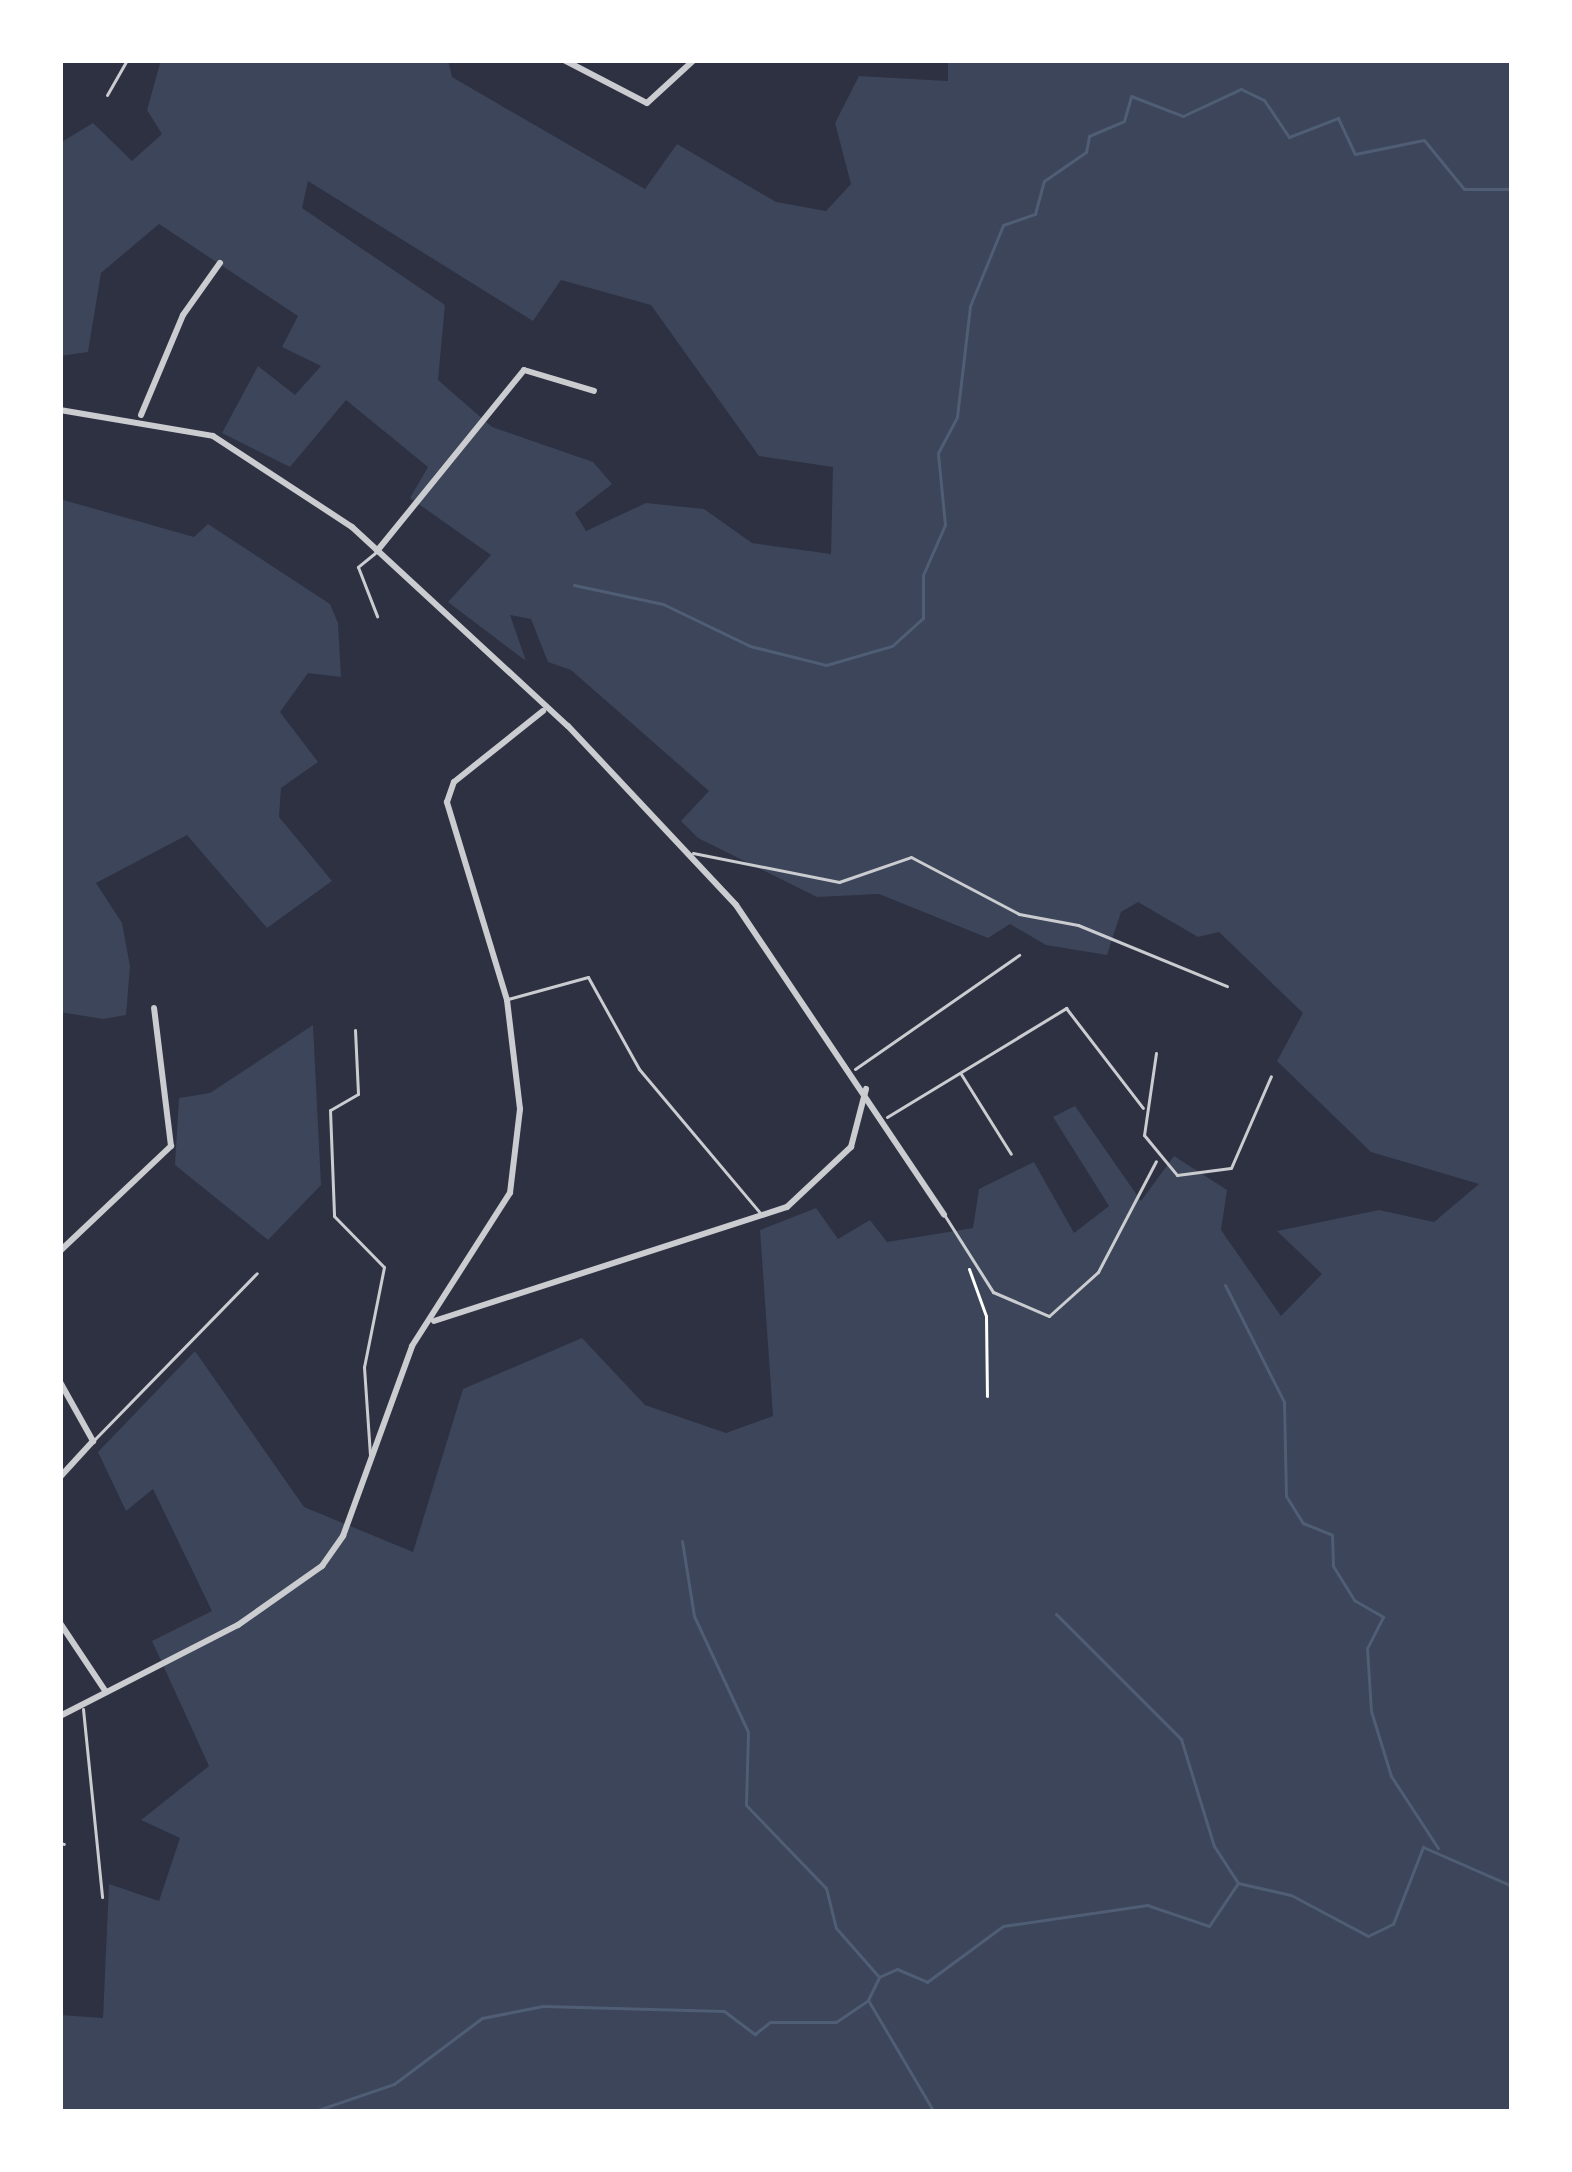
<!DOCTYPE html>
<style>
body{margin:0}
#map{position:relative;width:1572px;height:2172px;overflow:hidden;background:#2d3142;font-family:"PT Sans Narrow",sans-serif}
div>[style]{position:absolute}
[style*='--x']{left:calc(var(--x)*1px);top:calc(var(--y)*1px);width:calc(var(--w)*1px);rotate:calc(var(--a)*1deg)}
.green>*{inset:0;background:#3c4559}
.stream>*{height:3px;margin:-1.5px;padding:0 1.5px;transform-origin:1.5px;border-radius:1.5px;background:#4f5d75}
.path>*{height:3px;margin:-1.5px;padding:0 1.5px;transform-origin:1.5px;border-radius:1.5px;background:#fff}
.service>*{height:3px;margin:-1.5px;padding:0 1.5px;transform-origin:1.5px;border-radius:1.5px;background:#caccd0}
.minor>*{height:6px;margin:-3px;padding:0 3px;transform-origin:3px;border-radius:3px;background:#caccd0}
span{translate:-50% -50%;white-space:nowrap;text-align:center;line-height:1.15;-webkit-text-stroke:10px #fff;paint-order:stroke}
.frame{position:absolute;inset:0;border:63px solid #fff;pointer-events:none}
</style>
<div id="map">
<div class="green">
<i style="clip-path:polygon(evenodd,161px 60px,448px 60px,452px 77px,645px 189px,677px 144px,776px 202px,826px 211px,851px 184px,835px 123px,859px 76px,948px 81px,948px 60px,1512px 60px,1512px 2112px,60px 2112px,60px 2015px,103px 2018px,109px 1884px,159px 1901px,180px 1838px,141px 1820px,209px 1766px,152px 1641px,212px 1611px,153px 1489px,126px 1511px,98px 1452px,195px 1351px,304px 1507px,413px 1552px,463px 1389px,582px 1338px,645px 1405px,726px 1433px,773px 1416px,760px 1230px,816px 1208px,838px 1239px,870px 1220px,887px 1242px,973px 1228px,979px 1189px,1034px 1162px,1074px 1233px,1109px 1206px,1053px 1117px,1075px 1106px,1141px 1201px,1174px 1156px,1227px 1190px,1221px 1230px,1281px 1316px,1322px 1274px,1277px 1231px,1379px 1210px,1434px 1222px,1479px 1184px,1371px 1152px,1277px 1061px,1303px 1013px,1219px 932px,1198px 937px,1138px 902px,1121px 912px,1107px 955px,1046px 945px,1010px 924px,988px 938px,879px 894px,817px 897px,698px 838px,681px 821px,709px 791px,571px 670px,548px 662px,531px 619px,510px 615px,526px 661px,448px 602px,491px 555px,410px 498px,428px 467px,346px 400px,290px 467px,222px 433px,258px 366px,295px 395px,321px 366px,282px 347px,298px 316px,159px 224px,101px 273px,88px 352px,60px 356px,60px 143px,93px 123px,132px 161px,162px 134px,147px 110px,161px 60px,308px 181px,533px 321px,561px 280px,651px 305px,759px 456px,833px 467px,831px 554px,752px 543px,704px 509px,646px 503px,586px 531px,575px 513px,612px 484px,593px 462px,492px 427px,438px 380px,445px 305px,302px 208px,308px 181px)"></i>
<i style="clip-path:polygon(60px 499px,194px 537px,208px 524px,330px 604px,338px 623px,341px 677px,308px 673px,280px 712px,318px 762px,281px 788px,279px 817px,332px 881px,267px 928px,187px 835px,96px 883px,122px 923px,130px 966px,126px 1015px,103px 1019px,60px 1012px)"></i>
<i style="clip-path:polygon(313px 1025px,321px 1185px,268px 1240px,175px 1165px,179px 1098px,210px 1093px)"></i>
</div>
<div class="stream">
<i style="--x:574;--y:585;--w:91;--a:12.1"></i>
<i style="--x:663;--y:604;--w:97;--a:25.8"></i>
<i style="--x:750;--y:646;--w:78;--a:14"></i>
<i style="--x:826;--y:665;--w:69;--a:-16.1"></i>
<i style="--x:892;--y:646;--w:42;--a:-42.1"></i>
<i style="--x:923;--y:618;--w:43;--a:-90"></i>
<i style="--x:923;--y:575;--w:55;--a:-66.3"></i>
<i style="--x:945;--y:525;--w:72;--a:-95.6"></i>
<i style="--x:938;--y:453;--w:41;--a:-62.2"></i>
<i style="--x:957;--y:417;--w:112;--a:-83.3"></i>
<i style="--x:970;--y:306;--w:87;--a:-67.8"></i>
<i style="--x:1003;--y:225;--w:34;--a:-19"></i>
<i style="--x:1035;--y:214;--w:34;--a:-75"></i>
<i style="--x:1044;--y:181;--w:51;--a:-34.6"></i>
<i style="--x:1086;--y:152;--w:16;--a:-79"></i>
<i style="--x:1089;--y:136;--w:38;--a:-23"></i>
<i style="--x:1124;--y:121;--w:26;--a:-74"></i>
<i style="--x:1131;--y:96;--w:56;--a:21"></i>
<i style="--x:1183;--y:116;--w:64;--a:-25"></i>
<i style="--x:1241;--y:89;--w:25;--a:26"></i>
<i style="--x:1264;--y:100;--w:45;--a:56"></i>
<i style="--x:1289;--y:137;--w:53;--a:-21.2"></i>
<i style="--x:1338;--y:118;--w:40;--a:65"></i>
<i style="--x:1355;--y:154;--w:70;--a:-11.5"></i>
<i style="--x:1424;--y:140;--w:63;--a:50.8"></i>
<i style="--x:1464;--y:189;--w:48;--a:0"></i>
<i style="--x:1225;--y:1285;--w:131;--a:63.2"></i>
<i style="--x:1284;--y:1402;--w:94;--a:88.8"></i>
<i style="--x:1286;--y:1496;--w:32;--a:58"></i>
<i style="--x:1303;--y:1523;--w:31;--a:22"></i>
<i style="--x:1332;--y:1535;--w:31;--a:88"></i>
<i style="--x:1333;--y:1566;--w:40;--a:58"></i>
<i style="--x:1354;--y:1600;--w:34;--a:30"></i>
<i style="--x:1383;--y:1617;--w:35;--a:117"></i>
<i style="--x:1367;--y:1648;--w:63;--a:86.4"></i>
<i style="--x:1371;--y:1711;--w:68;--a:72.9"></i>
<i style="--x:1391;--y:1776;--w:86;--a:56.9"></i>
<i style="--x:682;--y:1541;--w:76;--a:80.9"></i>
<i style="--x:694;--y:1616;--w:128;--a:65"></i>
<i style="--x:748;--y:1732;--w:73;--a:91.6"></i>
<i style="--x:746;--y:1805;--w:115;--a:46.1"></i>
<i style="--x:826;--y:1888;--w:41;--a:76"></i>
<i style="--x:836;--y:1928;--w:65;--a:48.7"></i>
<i style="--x:1056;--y:1614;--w:177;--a:45"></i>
<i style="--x:1181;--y:1739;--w:112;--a:72.9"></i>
<i style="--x:1214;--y:1846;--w:44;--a:57"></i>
<i style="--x:312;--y:2112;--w:87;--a:-18.9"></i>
<i style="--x:394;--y:2084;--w:110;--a:-36.9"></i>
<i style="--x:482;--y:2018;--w:62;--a:-11.1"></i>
<i style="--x:543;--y:2006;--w:181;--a:1.6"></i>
<i style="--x:724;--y:2011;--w:39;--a:37"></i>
<i style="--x:755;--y:2034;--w:19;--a:-39"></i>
<i style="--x:770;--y:2022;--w:66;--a:0"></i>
<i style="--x:836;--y:2022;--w:37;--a:-34"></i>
<i style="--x:934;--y:2112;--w:130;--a:-120.5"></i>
<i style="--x:868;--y:2000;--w:25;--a:-64"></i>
<i style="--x:879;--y:1977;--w:20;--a:-24"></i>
<i style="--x:897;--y:1969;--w:33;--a:23"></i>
<i style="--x:927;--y:1982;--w:94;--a:-36.4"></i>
<i style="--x:1003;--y:1926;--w:146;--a:-8.3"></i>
<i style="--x:1147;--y:1905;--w:65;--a:18.7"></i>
<i style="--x:1209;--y:1926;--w:52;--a:-56"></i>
<i style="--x:1238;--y:1883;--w:54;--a:12.8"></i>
<i style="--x:1291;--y:1895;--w:87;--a:28"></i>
<i style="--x:1368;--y:1936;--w:28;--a:-26"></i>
<i style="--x:1393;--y:1924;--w:83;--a:-68.7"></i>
<i style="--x:1423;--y:1847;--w:97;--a:23.7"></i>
</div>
<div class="path">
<i style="--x:969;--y:1269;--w:50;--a:70.1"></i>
<i style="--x:986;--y:1316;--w:80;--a:89.3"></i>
</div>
<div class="service">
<i style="--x:107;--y:95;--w:40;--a:-60.3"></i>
<i style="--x:375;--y:553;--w:22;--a:141"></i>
<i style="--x:358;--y:567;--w:53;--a:68.8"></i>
<i style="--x:693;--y:853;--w:149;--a:11.2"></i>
<i style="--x:839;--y:882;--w:76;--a:-19.1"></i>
<i style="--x:911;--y:857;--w:122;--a:27.8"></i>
<i style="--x:1019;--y:914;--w:60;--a:10.6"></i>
<i style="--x:1078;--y:925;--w:161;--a:22.3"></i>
<i style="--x:508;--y:999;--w:83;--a:-15.4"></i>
<i style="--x:588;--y:977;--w:105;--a:61"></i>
<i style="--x:639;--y:1069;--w:191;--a:49.9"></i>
<i style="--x:355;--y:1030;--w:64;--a:87.3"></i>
<i style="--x:358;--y:1094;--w:32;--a:150"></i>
<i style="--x:330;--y:1110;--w:106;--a:87.8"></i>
<i style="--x:334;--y:1216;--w:71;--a:45.6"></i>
<i style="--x:384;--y:1267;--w:102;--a:101.3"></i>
<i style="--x:364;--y:1367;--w:88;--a:86.1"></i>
<i style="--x:1156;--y:1053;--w:83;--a:98.3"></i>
<i style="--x:1144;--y:1135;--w:52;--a:50.5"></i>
<i style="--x:1177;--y:1175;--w:54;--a:-7.4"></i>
<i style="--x:1231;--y:1168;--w:100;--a:-66.5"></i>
<i style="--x:855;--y:1069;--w:200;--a:-34.8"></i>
<i style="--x:961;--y:1074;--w:94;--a:58"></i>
<i style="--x:887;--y:1117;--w:210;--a:-31.3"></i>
<i style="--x:1066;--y:1008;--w:126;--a:52.4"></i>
<i style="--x:945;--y:1216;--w:90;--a:57.7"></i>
<i style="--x:993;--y:1292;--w:61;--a:23.2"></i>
<i style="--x:1049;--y:1316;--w:66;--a:-41.9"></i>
<i style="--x:1098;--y:1272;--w:125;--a:-62.4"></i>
<i style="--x:94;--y:1440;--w:233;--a:-45.7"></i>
<i style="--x:83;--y:1709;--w:189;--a:84.2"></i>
<i style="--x:60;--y:1843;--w:4;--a:14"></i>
</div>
<div class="minor">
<i style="--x:564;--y:60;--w:93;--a:27.4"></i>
<i style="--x:647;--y:103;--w:64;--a:-42.5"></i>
<i style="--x:60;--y:410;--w:155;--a:9.6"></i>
<i style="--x:213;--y:436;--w:166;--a:33.2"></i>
<i style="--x:352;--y:527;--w:294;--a:42.7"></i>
<i style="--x:568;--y:726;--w:245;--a:46.8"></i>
<i style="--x:736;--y:905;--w:373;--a:56.1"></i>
<i style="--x:141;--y:415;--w:108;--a:-67.2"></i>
<i style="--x:183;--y:315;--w:64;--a:-54.6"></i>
<i style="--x:377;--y:551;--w:233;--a:-50.9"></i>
<i style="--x:524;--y:370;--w:73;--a:16.7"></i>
<i style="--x:60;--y:1251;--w:153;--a:-43.4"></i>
<i style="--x:171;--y:1146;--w:139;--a:-97"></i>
<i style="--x:434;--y:1321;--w:371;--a:-17.9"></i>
<i style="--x:787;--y:1207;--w:88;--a:-43.2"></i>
<i style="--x:851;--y:1147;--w:60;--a:-75.5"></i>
<i style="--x:60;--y:1382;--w:68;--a:60.8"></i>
<i style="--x:93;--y:1441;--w:49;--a:132.5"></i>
<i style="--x:60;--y:1623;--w:83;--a:56.3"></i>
<i style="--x:60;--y:1716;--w:200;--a:-27.1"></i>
<i style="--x:238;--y:1625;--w:103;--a:-35.1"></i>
<i style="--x:322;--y:1566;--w:37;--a:-55"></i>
<i style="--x:343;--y:1536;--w:202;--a:-70"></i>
<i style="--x:412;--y:1346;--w:182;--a:-57.4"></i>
<i style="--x:510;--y:1193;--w:85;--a:-83.2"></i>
<i style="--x:520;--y:1109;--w:110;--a:-96.8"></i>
<i style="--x:507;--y:1000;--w:207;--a:-106.9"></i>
<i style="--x:447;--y:802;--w:21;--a:-71"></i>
<i style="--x:454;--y:782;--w:114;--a:-38.6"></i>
</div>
<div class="frame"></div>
</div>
